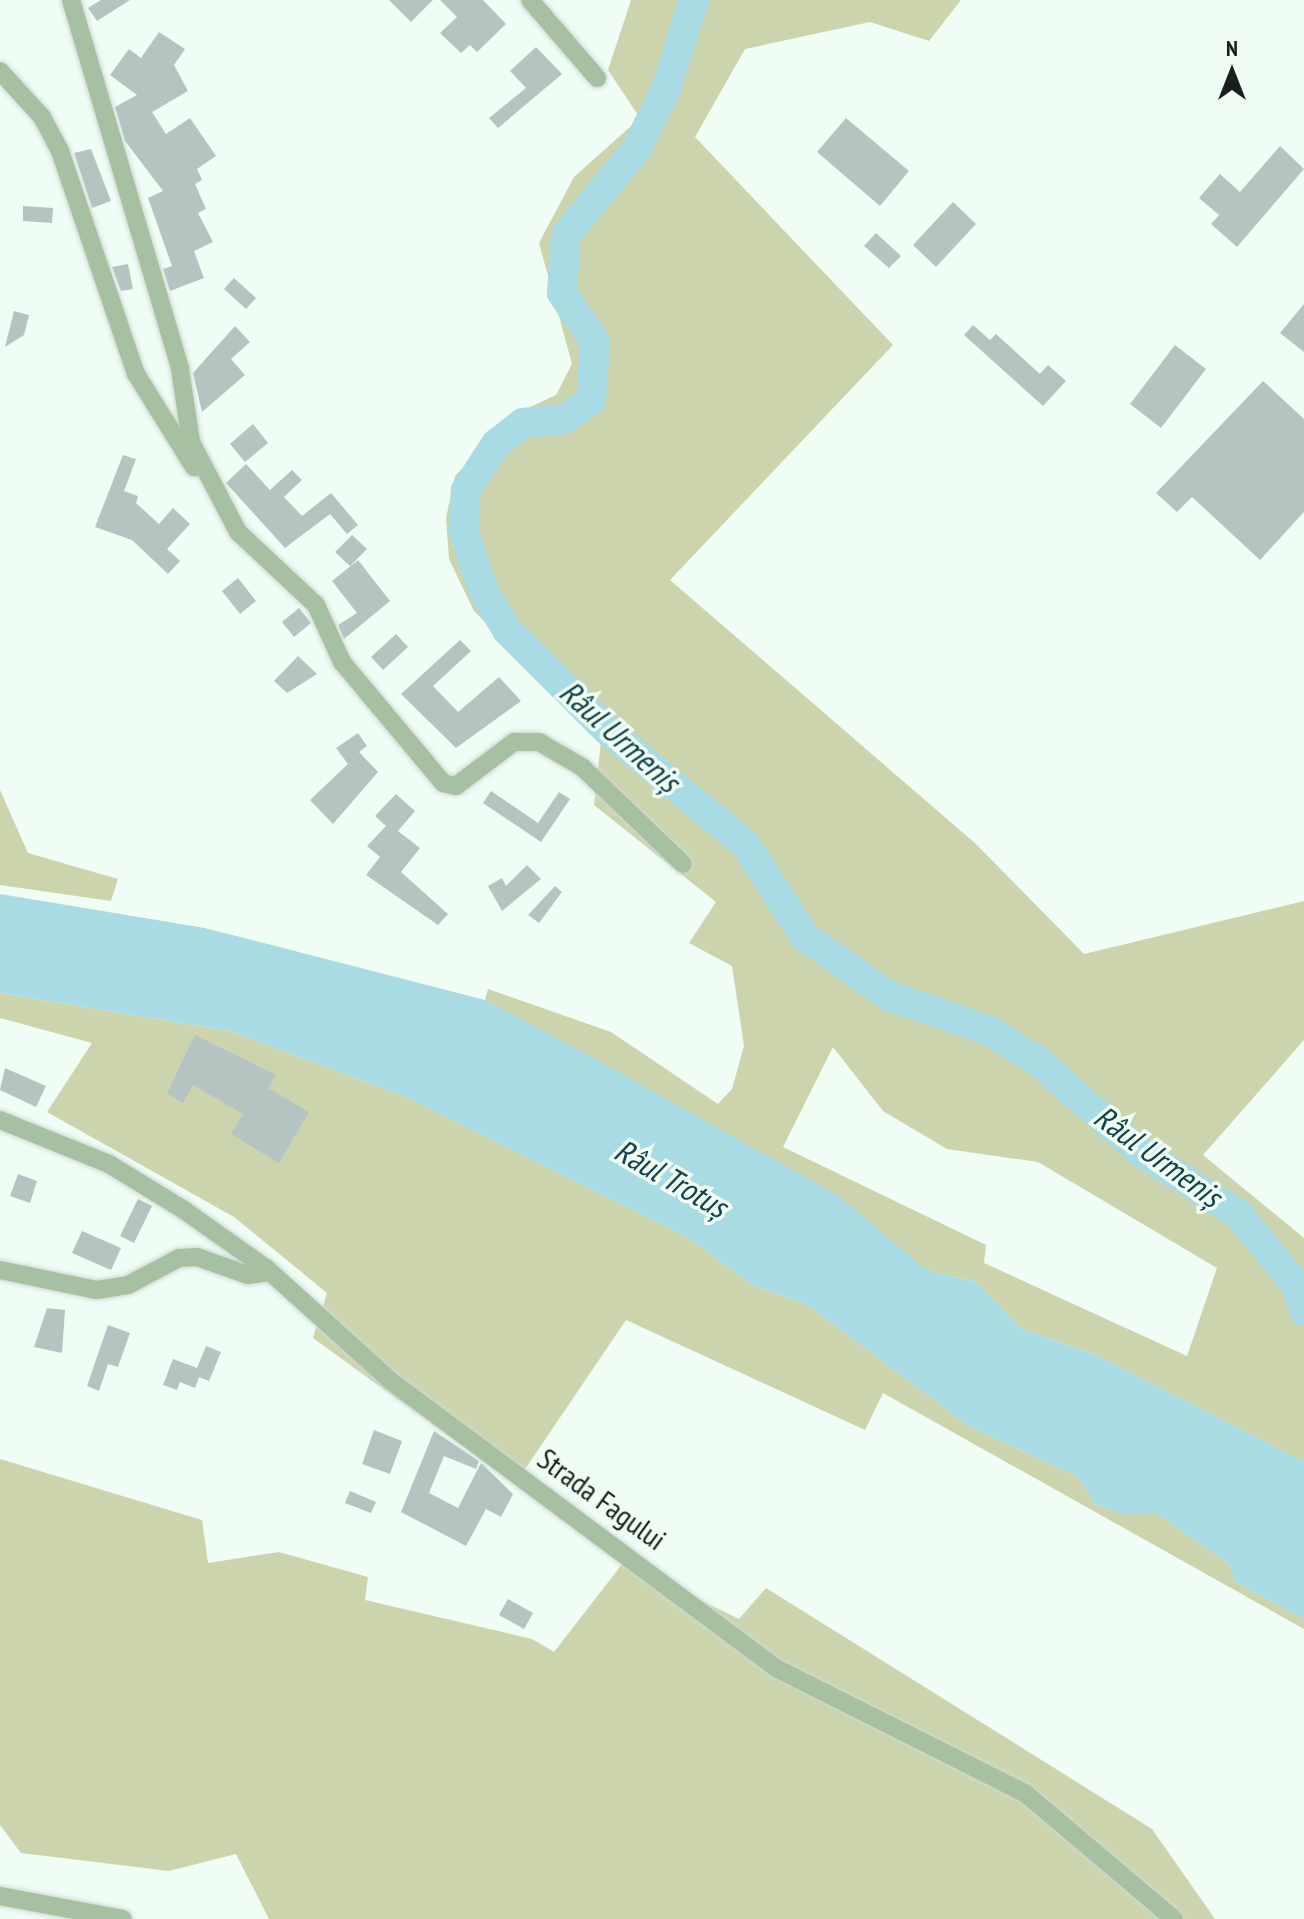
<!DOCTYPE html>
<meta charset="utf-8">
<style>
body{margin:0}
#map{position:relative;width:1304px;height:1919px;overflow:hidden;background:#effdf5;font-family:"PT Sans Narrow",sans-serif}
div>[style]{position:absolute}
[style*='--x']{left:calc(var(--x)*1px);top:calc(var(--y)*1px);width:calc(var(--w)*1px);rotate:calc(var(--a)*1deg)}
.green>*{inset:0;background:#ccd4ad}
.water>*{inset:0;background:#a8dbe3}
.pier>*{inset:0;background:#effdf5}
.river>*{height:30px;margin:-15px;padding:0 15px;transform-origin:15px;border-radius:15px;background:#a8dbe3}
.building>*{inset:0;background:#b4c4c1}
.roads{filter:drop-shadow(0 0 2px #cdd9d2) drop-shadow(0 0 2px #cdd9d2)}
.street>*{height:18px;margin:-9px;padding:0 9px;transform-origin:9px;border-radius:9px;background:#a7c0a1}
span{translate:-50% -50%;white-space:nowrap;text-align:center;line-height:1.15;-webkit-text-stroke:7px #effdf5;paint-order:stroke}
.street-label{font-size:30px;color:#1a1f1d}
.water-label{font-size:32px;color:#144249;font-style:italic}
.north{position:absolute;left:1192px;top:32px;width:80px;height:80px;-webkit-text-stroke:6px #effdf5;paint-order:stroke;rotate:0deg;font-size:22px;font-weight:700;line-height:32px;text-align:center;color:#1a1f1d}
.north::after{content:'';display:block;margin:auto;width:28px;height:36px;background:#1a1f1d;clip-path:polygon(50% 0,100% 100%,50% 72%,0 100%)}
</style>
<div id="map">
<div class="green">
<i style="clip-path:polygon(evenodd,631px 0,961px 0,929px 41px,870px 22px,745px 49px,695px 137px,893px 345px,670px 580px,976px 844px,1084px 954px,1304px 901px,1304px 1040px,1203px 1155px,1304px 1238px,1304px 1462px,1094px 1354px,1021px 1329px,974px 1281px,928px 1271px,776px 1161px,485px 1000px,488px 989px,611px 1032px,718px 1104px,732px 1089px,744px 1046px,732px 966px,689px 943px,716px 902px,594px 805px,601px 741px,474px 611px,449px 559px,446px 518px,455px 476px,513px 415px,556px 395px,572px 364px,539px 243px,574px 177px,640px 118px,608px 70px,631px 0,833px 1047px,883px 1111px,947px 1149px,1038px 1162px,1217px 1268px,1187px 1356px,984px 1263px,986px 1245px,783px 1147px,833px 1047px)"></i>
<i style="clip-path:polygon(0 790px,28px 853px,118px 879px,111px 901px,0 885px)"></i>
<i style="clip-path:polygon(0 993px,230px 1031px,406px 1097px,687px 1237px,753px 1285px,808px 1305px,967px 1425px,1078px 1477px,1095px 1504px,1121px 1514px,1158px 1514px,1230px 1565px,1235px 1582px,1304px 1619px,1304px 1629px,883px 1393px,865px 1430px,626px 1320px,515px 1484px,313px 1338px,327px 1293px,234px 1217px,47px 1112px,92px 1043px,0 1018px)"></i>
<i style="clip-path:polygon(0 1459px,202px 1520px,208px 1563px,279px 1552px,368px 1577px,365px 1600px,532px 1639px,554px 1652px,623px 1563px,739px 1619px,766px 1588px,1152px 1829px,1215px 1919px,269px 1919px,236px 1854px,169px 1871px,21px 1853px,0 1825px)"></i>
</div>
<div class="water">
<i style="clip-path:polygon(0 894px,205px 928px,485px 1000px,599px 1061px,837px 1195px,928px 1271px,974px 1281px,1021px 1329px,1094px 1354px,1304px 1462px,1304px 1619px,1235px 1582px,1230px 1565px,1158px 1514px,1121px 1514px,1095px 1504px,1078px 1477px,967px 1425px,808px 1305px,753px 1285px,687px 1237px,406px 1097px,230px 1031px,0 993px)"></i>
</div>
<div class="pier">
<i style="clip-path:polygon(0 890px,206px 924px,486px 996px,205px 928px)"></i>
</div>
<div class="river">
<i style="--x:694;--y:0;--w:93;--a:107.5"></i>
<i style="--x:666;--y:89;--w:66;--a:116.2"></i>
<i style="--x:637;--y:148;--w:112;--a:129.2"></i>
<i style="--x:566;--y:235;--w:58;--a:93.9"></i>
<i style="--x:562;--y:293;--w:59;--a:56"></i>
<i style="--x:595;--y:342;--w:58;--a:93.9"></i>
<i style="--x:591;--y:400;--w:33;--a:145"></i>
<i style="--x:564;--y:419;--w:41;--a:174.4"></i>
<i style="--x:523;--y:423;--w:34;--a:142"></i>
<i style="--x:496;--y:444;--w:55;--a:123.1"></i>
<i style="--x:466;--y:490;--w:39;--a:94"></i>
<i style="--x:463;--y:529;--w:64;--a:71.8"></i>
<i style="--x:483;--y:590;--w:47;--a:59"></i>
<i style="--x:507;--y:630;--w:141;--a:45"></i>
<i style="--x:607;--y:730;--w:180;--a:39.6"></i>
<i style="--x:746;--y:845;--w:109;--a:57.3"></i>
<i style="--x:805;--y:937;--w:103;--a:35.1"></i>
<i style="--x:889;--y:996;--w:107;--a:19.1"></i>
<i style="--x:990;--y:1031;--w:58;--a:32.3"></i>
<i style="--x:1039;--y:1062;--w:134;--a:41.7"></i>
<i style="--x:1139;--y:1151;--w:117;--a:32.5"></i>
<i style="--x:1238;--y:1214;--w:93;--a:50.7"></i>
<i style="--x:1297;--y:1286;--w:26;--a:74"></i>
</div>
<div class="building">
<i style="clip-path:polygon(101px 0,130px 0,97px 21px,88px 8px)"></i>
<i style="clip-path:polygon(389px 0,433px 0,411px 22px)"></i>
<i style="clip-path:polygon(440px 0,483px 0,506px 24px,477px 52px,470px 45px,461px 53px,440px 33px,457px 17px)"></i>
<i style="clip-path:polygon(159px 32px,185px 49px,174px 65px,188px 91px,152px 112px,166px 134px,190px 118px,216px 156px,197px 169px,202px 180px,195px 184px,206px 209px,198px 213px,213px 242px,194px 251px,204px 278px,170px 291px,163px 269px,172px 266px,148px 198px,163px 191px,125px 141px,115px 107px,137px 95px,110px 75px,129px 49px,141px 58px)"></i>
<i style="clip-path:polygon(536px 47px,562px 74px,498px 128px,489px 118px,526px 88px,510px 71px)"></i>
<i style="clip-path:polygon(846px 118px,909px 171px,880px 206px,817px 152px)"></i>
<i style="clip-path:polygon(1280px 146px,1304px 169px,1237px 247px,1211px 224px,1219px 215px,1199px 198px,1220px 174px,1240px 192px)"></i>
<i style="clip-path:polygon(91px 149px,111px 201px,92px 208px,74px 153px)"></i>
<i style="clip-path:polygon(953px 202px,976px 224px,936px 267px,913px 245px)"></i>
<i style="clip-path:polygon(23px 206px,53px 208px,52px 223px,23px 221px)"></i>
<i style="clip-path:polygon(876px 233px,901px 256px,889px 268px,864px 246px)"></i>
<i style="clip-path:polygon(128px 264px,133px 289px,121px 291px,112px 267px)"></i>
<i style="clip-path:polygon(234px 278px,256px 298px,246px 309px,224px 289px)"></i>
<i style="clip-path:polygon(1304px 304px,1304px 352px,1280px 333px)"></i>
<i style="clip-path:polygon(14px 311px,29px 315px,24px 335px,5px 347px)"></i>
<i style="clip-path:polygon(973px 325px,990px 340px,996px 334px,1040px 374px,1048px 365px,1066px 381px,1043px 406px,964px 335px)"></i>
<i style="clip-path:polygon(235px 326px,250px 342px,231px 359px,245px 375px,202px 412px,193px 373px)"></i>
<i style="clip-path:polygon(1175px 345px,1206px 369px,1161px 428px,1130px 404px)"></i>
<i style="clip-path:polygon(1263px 381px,1304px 419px,1304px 512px,1260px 560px,1192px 497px,1177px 512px,1156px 493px)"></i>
<i style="clip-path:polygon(253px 424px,268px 443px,245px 462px,230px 444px)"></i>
<i style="clip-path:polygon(123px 455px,136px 459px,124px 491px,138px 496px,136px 503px,159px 524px,173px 508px,190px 524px,167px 549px,180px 561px,168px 574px,132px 540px,95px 527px)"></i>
<i style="clip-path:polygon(246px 464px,270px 490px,292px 470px,302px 480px,284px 497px,302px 516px,331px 493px,358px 525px,347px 534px,330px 514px,285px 548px,226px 483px)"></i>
<i style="clip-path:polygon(352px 535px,367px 549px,350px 566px,335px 552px)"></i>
<i style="clip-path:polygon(358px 560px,390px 601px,344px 639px,338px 625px,357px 613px,332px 581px)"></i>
<i style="clip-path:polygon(238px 578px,256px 601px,240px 614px,222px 591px)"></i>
<i style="clip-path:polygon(299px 608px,311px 623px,294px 637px,282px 622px)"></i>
<i style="clip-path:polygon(396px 634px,408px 647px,383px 670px,371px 657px)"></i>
<i style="clip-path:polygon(460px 640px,471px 651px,433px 686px,458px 712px,499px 677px,521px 701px,456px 748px,401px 694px)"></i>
<i style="clip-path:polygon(298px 656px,317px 674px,287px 693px,274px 681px)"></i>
<i style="clip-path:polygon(358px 733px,367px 746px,359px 752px,378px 772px,333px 824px,310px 800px,348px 764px,336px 748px)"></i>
<i style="clip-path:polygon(491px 791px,538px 823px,559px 792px,570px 799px,541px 842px,483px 803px)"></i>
<i style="clip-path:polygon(396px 794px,415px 811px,398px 831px,420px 848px,401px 872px,448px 914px,438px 925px,366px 875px,380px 857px,367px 846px,386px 826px,375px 816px)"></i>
<i style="clip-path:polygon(527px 865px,541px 879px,502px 911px,488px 886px,502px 878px,506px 886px)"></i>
<i style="clip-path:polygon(555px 886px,562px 892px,539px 923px,528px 915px)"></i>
<i style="clip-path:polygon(195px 1035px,276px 1075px,268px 1088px,309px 1112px,279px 1163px,231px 1134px,243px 1114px,193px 1085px,183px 1103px,167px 1093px)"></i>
<i style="clip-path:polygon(5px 1068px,46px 1086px,36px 1107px,0 1090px)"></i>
<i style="clip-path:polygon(18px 1174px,37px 1181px,30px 1203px,10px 1196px)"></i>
<i style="clip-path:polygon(138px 1199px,152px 1206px,134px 1243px,120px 1236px)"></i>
<i style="clip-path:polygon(82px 1231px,121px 1248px,111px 1270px,72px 1253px)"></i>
<i style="clip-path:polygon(47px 1308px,65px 1310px,62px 1353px,34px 1347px)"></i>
<i style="clip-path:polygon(108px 1325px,130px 1333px,118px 1367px,108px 1364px,99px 1391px,87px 1386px)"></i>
<i style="clip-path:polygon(206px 1346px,221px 1352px,209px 1381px,199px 1377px,195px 1388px,180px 1382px,177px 1390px,163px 1385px,173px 1359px,197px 1368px)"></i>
<i style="clip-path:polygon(374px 1430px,402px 1441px,390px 1474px,362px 1464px)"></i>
<i style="clip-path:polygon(434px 1431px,479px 1461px,476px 1469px,444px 1456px,429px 1493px,458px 1508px,481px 1463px,513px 1494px,501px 1517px,486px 1509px,466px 1546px,401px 1512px)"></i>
<i style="clip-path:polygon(350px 1491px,376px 1502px,371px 1513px,345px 1503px)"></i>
<i style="clip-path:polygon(508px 1599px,533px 1613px,524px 1629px,499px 1615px)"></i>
</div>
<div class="roads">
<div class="street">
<i style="--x:71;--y:0;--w:385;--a:73.5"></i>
<i style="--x:180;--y:369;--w:74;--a:81.4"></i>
<i style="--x:191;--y:442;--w:102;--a:62.4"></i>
<i style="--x:238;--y:532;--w:107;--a:43.1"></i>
<i style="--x:316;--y:605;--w:63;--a:65.5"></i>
<i style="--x:342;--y:662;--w:158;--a:50.1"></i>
<i style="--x:443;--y:783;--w:13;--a:13"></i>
<i style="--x:456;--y:786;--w:73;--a:-37.2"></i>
<i style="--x:514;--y:742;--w:25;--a:0"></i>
<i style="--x:539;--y:742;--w:50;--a:30.2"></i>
<i style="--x:582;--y:767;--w:140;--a:43.8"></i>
<i style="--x:530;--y:0;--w:103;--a:49.3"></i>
<i style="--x:0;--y:71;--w:62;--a:47.6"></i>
<i style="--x:42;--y:117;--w:38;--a:62"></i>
<i style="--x:60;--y:151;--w:236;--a:71.2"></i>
<i style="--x:136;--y:374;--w:110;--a:58.1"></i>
<i style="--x:0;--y:1120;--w:118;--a:22"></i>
<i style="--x:109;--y:1164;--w:88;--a:31.5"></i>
<i style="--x:184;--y:1210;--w:100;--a:35.3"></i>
<i style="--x:266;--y:1268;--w:169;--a:42.1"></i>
<i style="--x:391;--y:1381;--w:480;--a:36.7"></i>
<i style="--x:776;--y:1668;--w:280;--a:26.7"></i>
<i style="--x:1026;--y:1794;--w:194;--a:40.2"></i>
<i style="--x:0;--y:1270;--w:99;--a:11.7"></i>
<i style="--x:97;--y:1290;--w:31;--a:-9"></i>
<i style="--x:128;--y:1285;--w:58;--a:-27.9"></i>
<i style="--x:179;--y:1258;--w:18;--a:-3"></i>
<i style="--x:197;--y:1257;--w:54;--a:19.4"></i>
<i style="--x:248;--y:1275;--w:21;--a:-8"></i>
<i style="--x:0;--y:1896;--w:125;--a:10.6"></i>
</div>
</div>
<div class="street-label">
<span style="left:602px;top:1499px;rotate:36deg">Strada Fagului</span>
</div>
<div class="water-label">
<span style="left:620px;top:736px;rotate:42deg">Râul Urmeniș</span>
<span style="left:1158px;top:1156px;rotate:36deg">Râul Urmeniș</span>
<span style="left:671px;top:1178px;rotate:30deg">Râul Trotuș</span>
</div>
<div class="north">N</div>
</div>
